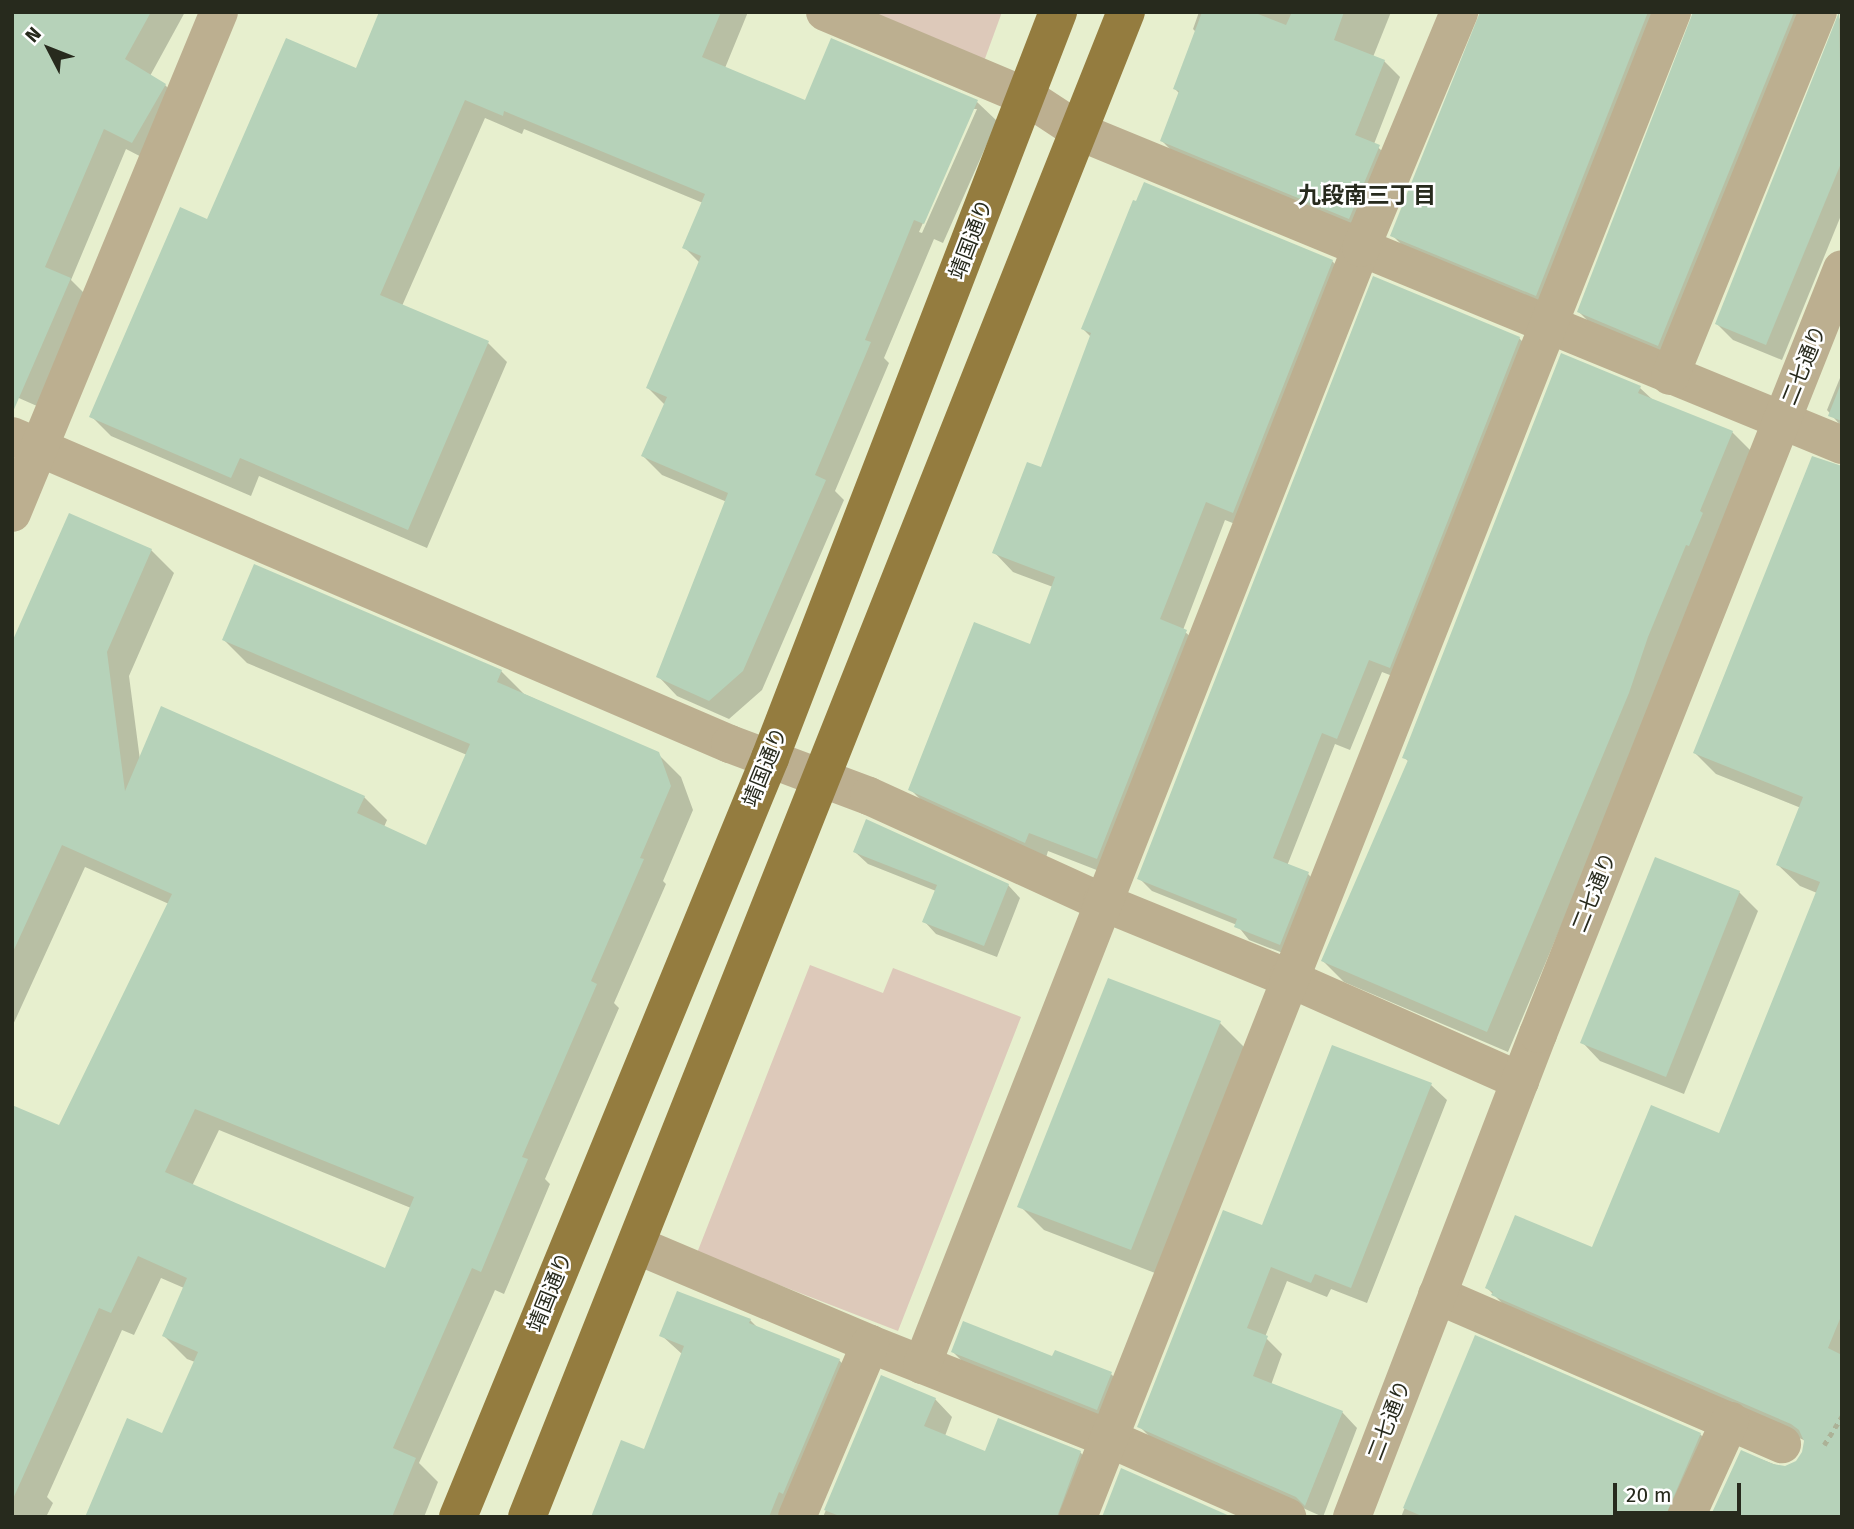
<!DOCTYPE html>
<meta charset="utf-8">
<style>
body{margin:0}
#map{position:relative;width:1854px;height:1529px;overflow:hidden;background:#e7efce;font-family:"Fira Sans","Noto Sans JP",sans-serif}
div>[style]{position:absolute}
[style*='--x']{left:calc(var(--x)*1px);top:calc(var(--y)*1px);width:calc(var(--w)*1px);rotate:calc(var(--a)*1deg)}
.green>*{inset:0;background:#ddc9ba}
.shadow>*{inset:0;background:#0003}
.building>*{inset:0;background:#b6d2b9}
.path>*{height:4.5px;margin-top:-2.25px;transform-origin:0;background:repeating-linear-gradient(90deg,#acb297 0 5px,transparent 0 10px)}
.minor>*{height:38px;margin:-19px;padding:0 19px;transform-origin:19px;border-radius:19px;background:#bcaf90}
.major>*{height:38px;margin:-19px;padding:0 19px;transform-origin:19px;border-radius:19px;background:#947c3f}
span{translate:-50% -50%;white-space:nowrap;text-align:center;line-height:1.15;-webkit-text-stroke:5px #fff;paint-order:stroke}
.street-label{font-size:21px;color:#272a1d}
.neighbourhood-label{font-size:23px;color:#272a1d;font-weight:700}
.frame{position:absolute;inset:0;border:14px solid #272a1d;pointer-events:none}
.north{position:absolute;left:14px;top:14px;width:70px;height:70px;-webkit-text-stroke:5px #fff;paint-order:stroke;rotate:312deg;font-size:19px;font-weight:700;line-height:28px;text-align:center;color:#272a1d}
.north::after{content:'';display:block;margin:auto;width:24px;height:32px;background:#272a1d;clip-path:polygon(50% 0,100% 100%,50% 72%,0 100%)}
.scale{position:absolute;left:1613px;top:1483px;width:128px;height:32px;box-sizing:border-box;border:4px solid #272a1d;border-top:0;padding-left:9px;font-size:21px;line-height:24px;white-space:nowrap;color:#272a1d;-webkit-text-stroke:5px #fff;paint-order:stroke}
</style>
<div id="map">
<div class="green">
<i style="clip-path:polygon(859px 12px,1002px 12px,983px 64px)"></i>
<i style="clip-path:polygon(810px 965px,883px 993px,893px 968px,1021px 1017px,898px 1331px,697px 1253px)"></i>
</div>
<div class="shadow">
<i style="clip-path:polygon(12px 12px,185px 12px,150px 76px,165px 85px,187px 107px,155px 164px,126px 149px,71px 280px,93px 302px,46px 410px,12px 395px)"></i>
<i style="clip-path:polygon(evenodd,381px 12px,748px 12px,725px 68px,806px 102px,832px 41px,977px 102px,997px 121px,943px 243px,934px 239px,884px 358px,889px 363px,835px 491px,844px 500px,762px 690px,729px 719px,677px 696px,658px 676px,727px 502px,662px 475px,643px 456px,665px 405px,648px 388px,700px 263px,684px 247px,703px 203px,524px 129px,522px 134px,485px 118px,402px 306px,488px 343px,507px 362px,427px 548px,259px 476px,251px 496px,111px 436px,91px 416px,208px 221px,356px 70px,381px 12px,973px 109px,977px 109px,922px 233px,919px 232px,973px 109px)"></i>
<i style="clip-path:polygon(1199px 12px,1391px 12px,1373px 57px,1384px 61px,1400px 77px,1374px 144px,1395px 162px,1366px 234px,1178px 157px,1162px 141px,1180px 94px,1175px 89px,1196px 32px,1193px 29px)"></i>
<i style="clip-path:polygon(1482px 12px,1674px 12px,1553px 311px,1408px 251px,1392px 235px)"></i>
<i style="clip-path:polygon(1695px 12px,1819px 12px,1674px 361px,1595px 328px,1579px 312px)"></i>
<i style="clip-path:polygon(1842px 12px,1842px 213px,1782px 360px,1733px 340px,1717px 324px)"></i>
<i style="clip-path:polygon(1332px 261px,1351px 280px,1253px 531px,1225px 520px,1183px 630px,1206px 651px,1117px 878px,1048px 851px,1045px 861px,930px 809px,910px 789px,1031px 647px,1053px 587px,1013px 572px,994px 552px,1042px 469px,1091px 337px,1083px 329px)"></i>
<i style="clip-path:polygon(1519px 338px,1532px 351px,1403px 680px,1382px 672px,1350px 750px,1335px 744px,1287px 866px,1308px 874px,1321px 887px,1293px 957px,1249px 940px,1237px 925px,1152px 891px,1139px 878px)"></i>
<i style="clip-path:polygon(1842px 373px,1842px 427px,1827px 410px)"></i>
<i style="clip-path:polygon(1640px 388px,1653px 400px,1732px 432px,1753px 453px,1650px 715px,1508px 1052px,1344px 982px,1323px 961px,1409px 762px,1404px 757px)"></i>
<i style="clip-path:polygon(1842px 468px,1842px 1517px,1742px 1452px,1784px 1468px,1797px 1463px,1804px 1453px,1806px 1441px,1515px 1316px,1487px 1288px,1593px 1250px,1720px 1136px,1817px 893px,1800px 886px,1778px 865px,1801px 808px,1716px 774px,1695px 753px)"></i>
<i style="clip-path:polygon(evenodd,151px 550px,174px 573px,129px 676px,140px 760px,364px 797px,387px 820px,384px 827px,427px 847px,467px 755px,247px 663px,224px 640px,501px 671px,524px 694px,658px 754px,681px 777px,693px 810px,663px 881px,666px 884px,614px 1003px,619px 1008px,545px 1179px,550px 1184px,504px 1294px,495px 1290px,419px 1463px,438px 1482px,424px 1517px,88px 1517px,163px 1435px,195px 1362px,187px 1359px,164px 1336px,184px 1288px,161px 1278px,134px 1335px,122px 1330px,47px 1497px,53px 1503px,46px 1517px,12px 1517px,12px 1107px,59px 1128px,169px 904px,85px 867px,12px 1027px,12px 647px,151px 550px,219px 1130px,411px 1208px,386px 1271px,192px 1186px,219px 1130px)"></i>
<i style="clip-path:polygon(855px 852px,1008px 885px,1020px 898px,997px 957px,936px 934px,924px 921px,936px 891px,868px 864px)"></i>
<i style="clip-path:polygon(1739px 892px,1758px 911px,1684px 1094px,1600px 1061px,1582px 1042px)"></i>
<i style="clip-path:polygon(1220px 1023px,1244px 1047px,1155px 1273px,1044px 1230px,1020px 1206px)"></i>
<i style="clip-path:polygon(1431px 1085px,1447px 1100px,1367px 1303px,1331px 1289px,1327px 1297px,1287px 1281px,1265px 1337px,1282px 1354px,1271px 1385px,1342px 1412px,1357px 1428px,1323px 1517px,1155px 1442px,1139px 1426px,1263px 1228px)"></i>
<i style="clip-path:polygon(750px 1320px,758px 1328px,839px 1360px,856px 1378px,798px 1517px,591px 1517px,645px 1451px,682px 1354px,661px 1335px)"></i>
<i style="clip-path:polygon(1475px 1337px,1700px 1434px,1721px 1456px,1693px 1517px,1401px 1517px)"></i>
<i style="clip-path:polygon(953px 1352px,1053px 1358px,1111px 1374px,1123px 1386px,1109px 1421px,965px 1364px)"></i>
<i style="clip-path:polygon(881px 1378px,935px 1399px,952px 1417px,945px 1436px,986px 1453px,1080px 1452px,1097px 1470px,1079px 1517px,823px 1517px)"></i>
</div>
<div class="building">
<i style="clip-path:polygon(12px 12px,151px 12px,125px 59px,166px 84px,132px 143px,104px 129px,45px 267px,71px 278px,12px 414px)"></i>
<i style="clip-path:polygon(379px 12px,721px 12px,702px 57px,805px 100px,831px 38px,978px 100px,924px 224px,914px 220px,865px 340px,871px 342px,815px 475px,826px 480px,743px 671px,709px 701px,656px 677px,728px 493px,641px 456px,667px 397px,646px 388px,701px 256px,682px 248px,705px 194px,504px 111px,503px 116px,465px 100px,380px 295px,489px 341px,408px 530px,240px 458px,231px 478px,89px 417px,180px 207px,207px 219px,286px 38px,356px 68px)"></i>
<i style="clip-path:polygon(1202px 12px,1253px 12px,1286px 25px,1292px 12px,1344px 12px,1334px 40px,1385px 60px,1355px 135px,1380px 145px,1349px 219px,1160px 141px,1179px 91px,1173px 89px)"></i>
<i style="clip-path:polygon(1480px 12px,1648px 12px,1536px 296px,1390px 236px)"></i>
<i style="clip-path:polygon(1693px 12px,1794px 12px,1658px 346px,1577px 312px)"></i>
<i style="clip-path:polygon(1839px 12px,1842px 161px,1766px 345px,1715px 324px)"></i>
<i style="clip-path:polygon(1144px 182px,1333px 260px,1233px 513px,1206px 502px,1160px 619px,1187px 630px,1097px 859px,1029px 833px,1025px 843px,908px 790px,974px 622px,1030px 644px,1055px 577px,992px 553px,1027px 462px,1041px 467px,1091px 333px,1081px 329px,1133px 200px,1136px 201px)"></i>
<i style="clip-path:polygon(1373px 276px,1520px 337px,1390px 668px,1369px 660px,1337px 739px,1322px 733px,1273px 858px,1309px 872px,1280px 945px,1234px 927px,1237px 919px,1137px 879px)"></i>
<i style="clip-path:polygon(1561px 353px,1641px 386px,1638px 393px,1733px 431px,1700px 511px,1703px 513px,1689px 546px,1686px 545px,1648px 637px,1629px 693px,1487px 1032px,1321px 961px,1408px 760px,1402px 758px)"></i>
<i style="clip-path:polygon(1840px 386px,1842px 387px,1842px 421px,1828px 416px)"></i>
<i style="clip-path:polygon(1812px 456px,1842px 466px,1842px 1314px,1828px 1348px,1842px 1355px,1842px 1517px,1710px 1517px,1741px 1450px,1773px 1464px,1785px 1466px,1796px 1461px,1802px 1452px,1804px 1441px,1799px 1430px,1791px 1424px,1491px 1295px,1493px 1292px,1485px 1288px,1515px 1215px,1592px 1247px,1651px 1105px,1719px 1133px,1820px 882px,1776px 865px,1803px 797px,1693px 753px)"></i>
<i style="clip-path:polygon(evenodd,69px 513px,152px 549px,107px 652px,125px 791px,161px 706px,365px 796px,357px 813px,426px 845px,470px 744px,222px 640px,254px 564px,502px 670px,497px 682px,659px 752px,671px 786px,640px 858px,644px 859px,591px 981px,597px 984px,522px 1157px,528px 1159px,481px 1272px,472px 1268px,393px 1448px,416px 1458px,392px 1517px,85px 1517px,127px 1418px,162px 1433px,198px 1352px,162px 1336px,187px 1278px,138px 1256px,111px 1313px,99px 1308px,12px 1501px,12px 1105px,59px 1125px,172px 894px,62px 845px,12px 954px,12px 642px,69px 513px,195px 1109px,414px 1197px,385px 1268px,165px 1172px,195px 1109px)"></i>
<i style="clip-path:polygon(866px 819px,1009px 884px,984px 946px,922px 922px,937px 885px,853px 852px)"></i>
<i style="clip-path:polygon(1655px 857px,1740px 891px,1666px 1077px,1580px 1043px)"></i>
<i style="clip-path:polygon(1108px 978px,1221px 1021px,1131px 1250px,1017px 1207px)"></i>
<i style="clip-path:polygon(1332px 1045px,1432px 1083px,1351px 1288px,1315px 1274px,1311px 1283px,1271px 1267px,1247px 1328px,1268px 1336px,1253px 1376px,1343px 1411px,1305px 1506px,1296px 1497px,1137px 1427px,1223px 1210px,1262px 1225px)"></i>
<i style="clip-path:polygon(677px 1291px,751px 1319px,749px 1323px,840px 1359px,783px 1494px,779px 1492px,769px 1517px,591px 1517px,621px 1440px,644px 1449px,684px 1346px,659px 1336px)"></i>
<i style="clip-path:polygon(963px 1321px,1052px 1356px,1055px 1350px,1112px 1372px,1097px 1410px,951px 1352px)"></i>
<i style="clip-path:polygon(1475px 1335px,1701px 1433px,1665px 1517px,1424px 1517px,1403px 1508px)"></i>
<i style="clip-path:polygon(881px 1375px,936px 1398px,924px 1426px,985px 1451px,998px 1418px,1081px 1451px,1057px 1517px,842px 1517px,824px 1510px)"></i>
<i style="clip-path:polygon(1121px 1468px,1232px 1517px,1102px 1517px)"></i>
</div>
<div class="path">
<i style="--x:1824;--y:1445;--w:34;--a:-58"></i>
</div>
<div class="minor">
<i style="--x:825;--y:12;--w:219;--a:22.8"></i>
<i style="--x:1027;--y:97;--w:64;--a:33.4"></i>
<i style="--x:1080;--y:132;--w:824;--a:22.33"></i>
<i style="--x:1670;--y:376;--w:393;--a:-67.9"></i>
<i style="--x:12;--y:436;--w:781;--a:23.22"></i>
<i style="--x:730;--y:744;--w:148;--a:20.5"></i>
<i style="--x:869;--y:796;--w:256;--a:24.5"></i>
<i style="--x:1102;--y:902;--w:201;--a:22.2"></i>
<i style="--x:1288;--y:978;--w:254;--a:23.9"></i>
<i style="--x:12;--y:513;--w:542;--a:-67.55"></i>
<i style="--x:636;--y:1245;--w:254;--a:22.9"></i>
<i style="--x:870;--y:1344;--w:256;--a:21.6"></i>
<i style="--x:1108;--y:1438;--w:196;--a:23.8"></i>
<i style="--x:1437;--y:1295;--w:376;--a:23.4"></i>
<i style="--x:922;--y:1365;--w:1200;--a:-68.54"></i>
<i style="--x:1361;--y:248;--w:256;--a:-67.4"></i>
<i style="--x:797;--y:1517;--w:188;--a:-67.1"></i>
<i style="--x:1078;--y:1517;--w:1618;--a:-68.46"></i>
<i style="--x:1352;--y:1517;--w:518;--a:-68.94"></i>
<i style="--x:1538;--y:1034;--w:823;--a:-68.33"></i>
<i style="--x:1686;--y:1517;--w:106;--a:-65.4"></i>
</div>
<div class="major">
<i style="--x:458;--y:1517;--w:821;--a:-67.65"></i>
<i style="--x:770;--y:758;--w:800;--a:-68.89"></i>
<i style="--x:527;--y:1517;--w:1620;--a:-68.3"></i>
</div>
<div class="street-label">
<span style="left:971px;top:239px;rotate:-69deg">靖国通り</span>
<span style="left:1804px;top:365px;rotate:-68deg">二七通り</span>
<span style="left:765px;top:767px;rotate:-68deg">靖国通り</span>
<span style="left:1594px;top:892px;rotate:-68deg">二七通り</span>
<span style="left:550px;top:1292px;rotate:-68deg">靖国通り</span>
<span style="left:1389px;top:1420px;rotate:-69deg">二七通り</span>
</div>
<div class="neighbourhood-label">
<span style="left:1367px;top:195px">九段南三丁目</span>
</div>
<div class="frame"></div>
<div class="north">N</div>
<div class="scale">20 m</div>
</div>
